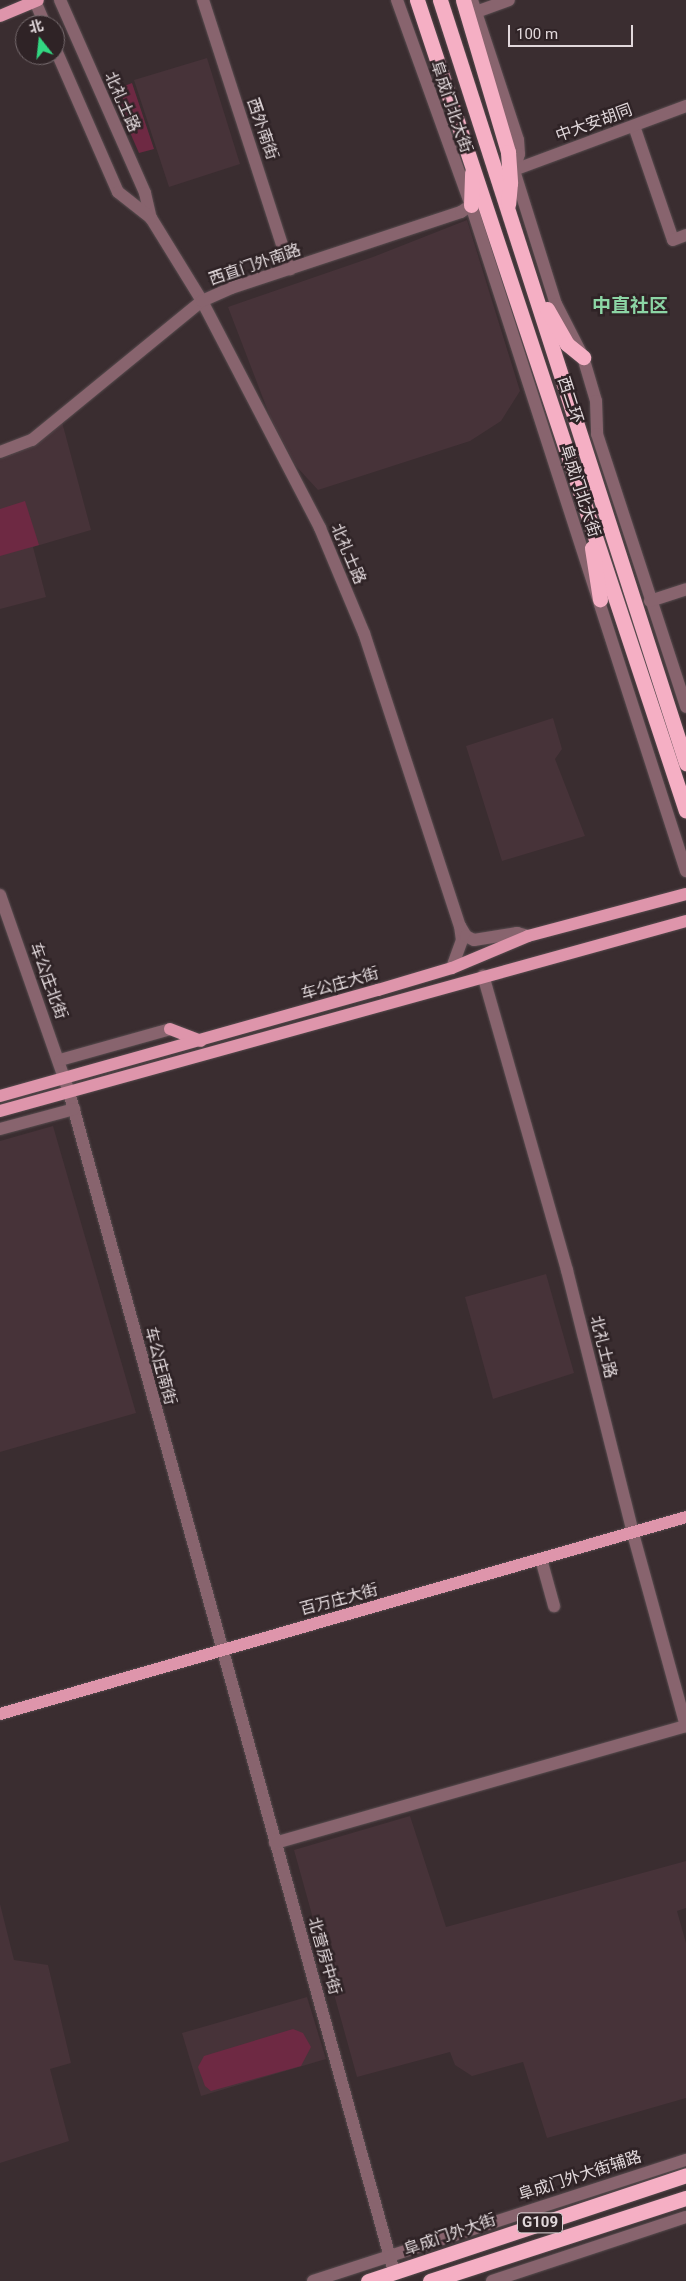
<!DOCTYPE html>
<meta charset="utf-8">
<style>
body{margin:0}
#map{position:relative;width:686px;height:2281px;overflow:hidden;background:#3a2d30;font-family:Roboto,"Noto Sans SC",sans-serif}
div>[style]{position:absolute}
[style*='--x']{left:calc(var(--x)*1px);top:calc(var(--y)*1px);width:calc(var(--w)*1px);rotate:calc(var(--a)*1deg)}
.built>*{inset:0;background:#473339}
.green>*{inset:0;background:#6e2943}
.roads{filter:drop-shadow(0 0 1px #584c4f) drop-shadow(0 0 1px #584c4f)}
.minor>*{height:12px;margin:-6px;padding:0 6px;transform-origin:6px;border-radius:6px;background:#88646e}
.major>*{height:12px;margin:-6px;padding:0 6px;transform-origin:6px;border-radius:6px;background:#de95ab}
.highway>*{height:15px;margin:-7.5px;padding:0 7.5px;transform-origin:7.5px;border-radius:7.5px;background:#f5afc4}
span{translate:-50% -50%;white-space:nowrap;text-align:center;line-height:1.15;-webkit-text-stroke:5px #2f2326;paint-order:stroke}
.shield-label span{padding:1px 4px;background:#2f2326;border:1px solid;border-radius:4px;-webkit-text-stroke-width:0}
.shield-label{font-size:15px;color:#e1d8db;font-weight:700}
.street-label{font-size:16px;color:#e1d8db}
.quarter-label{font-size:19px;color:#8cd5a5;font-weight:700}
.north{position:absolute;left:15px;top:15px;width:50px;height:50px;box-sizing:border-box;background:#2f2326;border:1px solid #766b6e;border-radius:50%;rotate:344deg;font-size:14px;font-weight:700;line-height:20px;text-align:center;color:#e1d8db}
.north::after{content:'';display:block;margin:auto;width:18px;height:22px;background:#32d882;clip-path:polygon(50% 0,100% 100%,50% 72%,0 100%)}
.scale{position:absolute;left:508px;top:25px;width:125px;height:22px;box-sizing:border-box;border:2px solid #e1d8db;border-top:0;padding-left:6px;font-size:15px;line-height:18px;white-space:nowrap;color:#e1d8db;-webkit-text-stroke:4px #2f2326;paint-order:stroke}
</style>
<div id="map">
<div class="built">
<i style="clip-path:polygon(207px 58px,240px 164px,169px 187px,134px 80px)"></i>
<i style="clip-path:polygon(467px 220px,520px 391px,501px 421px,470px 441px,318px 490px,296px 466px,271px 419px,228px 307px,373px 257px)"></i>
<i style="clip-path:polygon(62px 422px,91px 530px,33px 547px,46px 597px,0 609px,0 459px,35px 445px)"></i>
<i style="clip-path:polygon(553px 718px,562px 749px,555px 759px,585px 836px,502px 861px,466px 746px)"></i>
<i style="clip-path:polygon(53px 1126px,136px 1413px,0 1452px,0 1141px)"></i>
<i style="clip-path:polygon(546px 1274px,574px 1373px,493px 1399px,465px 1297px)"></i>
<i style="clip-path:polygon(410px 1816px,446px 1927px,686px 1861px,686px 1908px,677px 1911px,686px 1943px,686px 2098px,547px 2138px,523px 2062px,472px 2076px,455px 2065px,450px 2052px,357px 2077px,294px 1850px)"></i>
<i style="clip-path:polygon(0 1904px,14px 1960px,48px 1965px,71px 2063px,50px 2069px,69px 2141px,0 2163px)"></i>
<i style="clip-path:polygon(307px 1997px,326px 2059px,201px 2096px,182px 2033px)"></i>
</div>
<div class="green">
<i style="clip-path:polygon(132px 83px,154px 149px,139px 153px,112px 91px)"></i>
<i style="clip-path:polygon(25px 501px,39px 545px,0 556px,0 509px)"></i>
<i style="clip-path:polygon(293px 2029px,303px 2033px,311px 2047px,301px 2066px,211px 2091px,205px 2086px,198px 2067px,204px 2056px)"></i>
</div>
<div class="roads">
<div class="minor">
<i style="--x:60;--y:0;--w:211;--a:66.2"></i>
<i style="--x:145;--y:193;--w:26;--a:77"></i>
<i style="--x:151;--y:218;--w:97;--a:58.4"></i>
<i style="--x:202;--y:301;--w:256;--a:62.5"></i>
<i style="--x:320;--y:528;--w:114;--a:67.3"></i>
<i style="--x:364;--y:633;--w:308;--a:71.9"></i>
<i style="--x:460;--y:926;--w:14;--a:82"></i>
<i style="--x:462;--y:940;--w:30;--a:110"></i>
<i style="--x:203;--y:0;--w:283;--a:72.1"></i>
<i style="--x:397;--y:0;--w:218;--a:70.2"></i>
<i style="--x:471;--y:205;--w:700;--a:72.11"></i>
<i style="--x:472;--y:0;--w:147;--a:71.8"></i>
<i style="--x:518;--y:140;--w:14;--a:86"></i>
<i style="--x:519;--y:154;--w:17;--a:107"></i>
<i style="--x:35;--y:1;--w:26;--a:67"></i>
<i style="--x:476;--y:12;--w:35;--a:-20"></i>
<i style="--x:55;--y:48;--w:157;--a:66.4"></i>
<i style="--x:118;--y:192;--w:42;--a:38.2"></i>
<i style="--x:634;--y:126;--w:120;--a:71.1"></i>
<i style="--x:673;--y:240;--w:14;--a:-21"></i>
<i style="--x:512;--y:164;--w:147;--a:72.6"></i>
<i style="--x:556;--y:304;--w:59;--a:63"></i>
<i style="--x:583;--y:357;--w:46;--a:73.5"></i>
<i style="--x:596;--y:401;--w:33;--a:88"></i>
<i style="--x:597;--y:434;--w:287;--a:71.9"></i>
<i style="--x:514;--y:170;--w:184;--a:-20.4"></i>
<i style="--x:0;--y:452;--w:34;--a:-21"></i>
<i style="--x:32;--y:440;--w:220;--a:-39.3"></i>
<i style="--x:202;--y:301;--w:32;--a:-24"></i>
<i style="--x:231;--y:288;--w:242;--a:-18.3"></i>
<i style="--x:461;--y:212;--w:12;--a:-35"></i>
<i style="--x:650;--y:601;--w:38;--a:-18"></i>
<i style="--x:0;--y:895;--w:209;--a:70.7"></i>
<i style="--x:69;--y:1092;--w:1224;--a:74.6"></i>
<i style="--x:460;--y:926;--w:12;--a:59"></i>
<i style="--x:466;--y:936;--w:9;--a:27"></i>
<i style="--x:474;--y:940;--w:44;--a:-9.2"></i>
<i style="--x:517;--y:933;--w:11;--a:15"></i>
<i style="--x:60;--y:1060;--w:114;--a:-15.7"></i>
<i style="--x:0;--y:1129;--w:77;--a:-15.1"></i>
<i style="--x:541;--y:1559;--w:49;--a:74.5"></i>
<i style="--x:275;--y:1843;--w:427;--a:-15.9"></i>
<i style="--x:686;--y:1726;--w:200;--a:-105.4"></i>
<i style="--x:633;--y:1533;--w:271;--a:-104.1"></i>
<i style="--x:567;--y:1270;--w:306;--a:-105.9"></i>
<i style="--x:313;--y:2281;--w:392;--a:-18"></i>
<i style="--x:492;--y:2281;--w:204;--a:-18.3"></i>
</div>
<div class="major">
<i style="--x:0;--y:16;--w:41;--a:-22.8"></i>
<i style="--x:170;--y:1029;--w:33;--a:21"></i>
<i style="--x:0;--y:1096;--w:393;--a:-15.7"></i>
<i style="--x:378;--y:990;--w:77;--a:-16.6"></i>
<i style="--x:452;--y:968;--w:82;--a:-22.8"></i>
<i style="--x:528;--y:936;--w:163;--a:-14.9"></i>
<i style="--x:0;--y:1111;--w:712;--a:-15.48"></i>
<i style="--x:0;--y:1714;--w:714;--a:-16.02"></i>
</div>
<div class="highway">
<i style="--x:417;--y:0;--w:854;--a:71.65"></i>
<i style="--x:440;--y:0;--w:802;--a:72.13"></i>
<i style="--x:463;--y:0;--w:159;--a:73.5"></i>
<i style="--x:508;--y:152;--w:31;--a:86"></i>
<i style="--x:510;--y:183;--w:21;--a:95"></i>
<i style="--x:471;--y:205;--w:33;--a:-88"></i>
<i style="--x:547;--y:309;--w:40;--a:60.3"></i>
<i style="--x:567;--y:344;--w:21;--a:39"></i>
<i style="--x:592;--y:548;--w:52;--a:81.1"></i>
<i style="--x:368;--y:2281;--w:335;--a:-18.4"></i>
<i style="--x:430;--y:2281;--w:269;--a:-18"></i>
</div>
</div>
<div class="shield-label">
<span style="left:540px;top:2223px">G109</span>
</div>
<div class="street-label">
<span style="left:122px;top:102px;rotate:66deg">北礼士路</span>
<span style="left:451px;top:107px;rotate:71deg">阜成门北大街</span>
<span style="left:594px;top:123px;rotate:-20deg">中大安胡同</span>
<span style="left:262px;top:129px;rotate:71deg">西外南街</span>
<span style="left:255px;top:265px;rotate:-19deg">西直门外南路</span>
<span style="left:570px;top:400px;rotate:72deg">西二环</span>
<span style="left:580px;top:491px;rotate:72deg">阜成门北大街</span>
<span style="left:348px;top:554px;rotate:67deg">北礼士路</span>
<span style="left:48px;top:981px;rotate:70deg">车公庄北街</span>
<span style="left:340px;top:984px;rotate:-16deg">车公庄大街</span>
<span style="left:603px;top:1347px;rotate:76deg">北礼士路</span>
<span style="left:160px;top:1366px;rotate:75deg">车公庄南街</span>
<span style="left:339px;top:1600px;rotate:-15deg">百万庄大街</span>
<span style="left:324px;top:1956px;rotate:74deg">北营房中街</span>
<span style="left:580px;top:2176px;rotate:-18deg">阜成门外大街辅路</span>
<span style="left:450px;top:2235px;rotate:-19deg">阜成门外大街</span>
</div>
<div class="quarter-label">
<span style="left:630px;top:306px">中直社区</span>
</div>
<div class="north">北</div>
<div class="scale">100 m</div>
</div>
